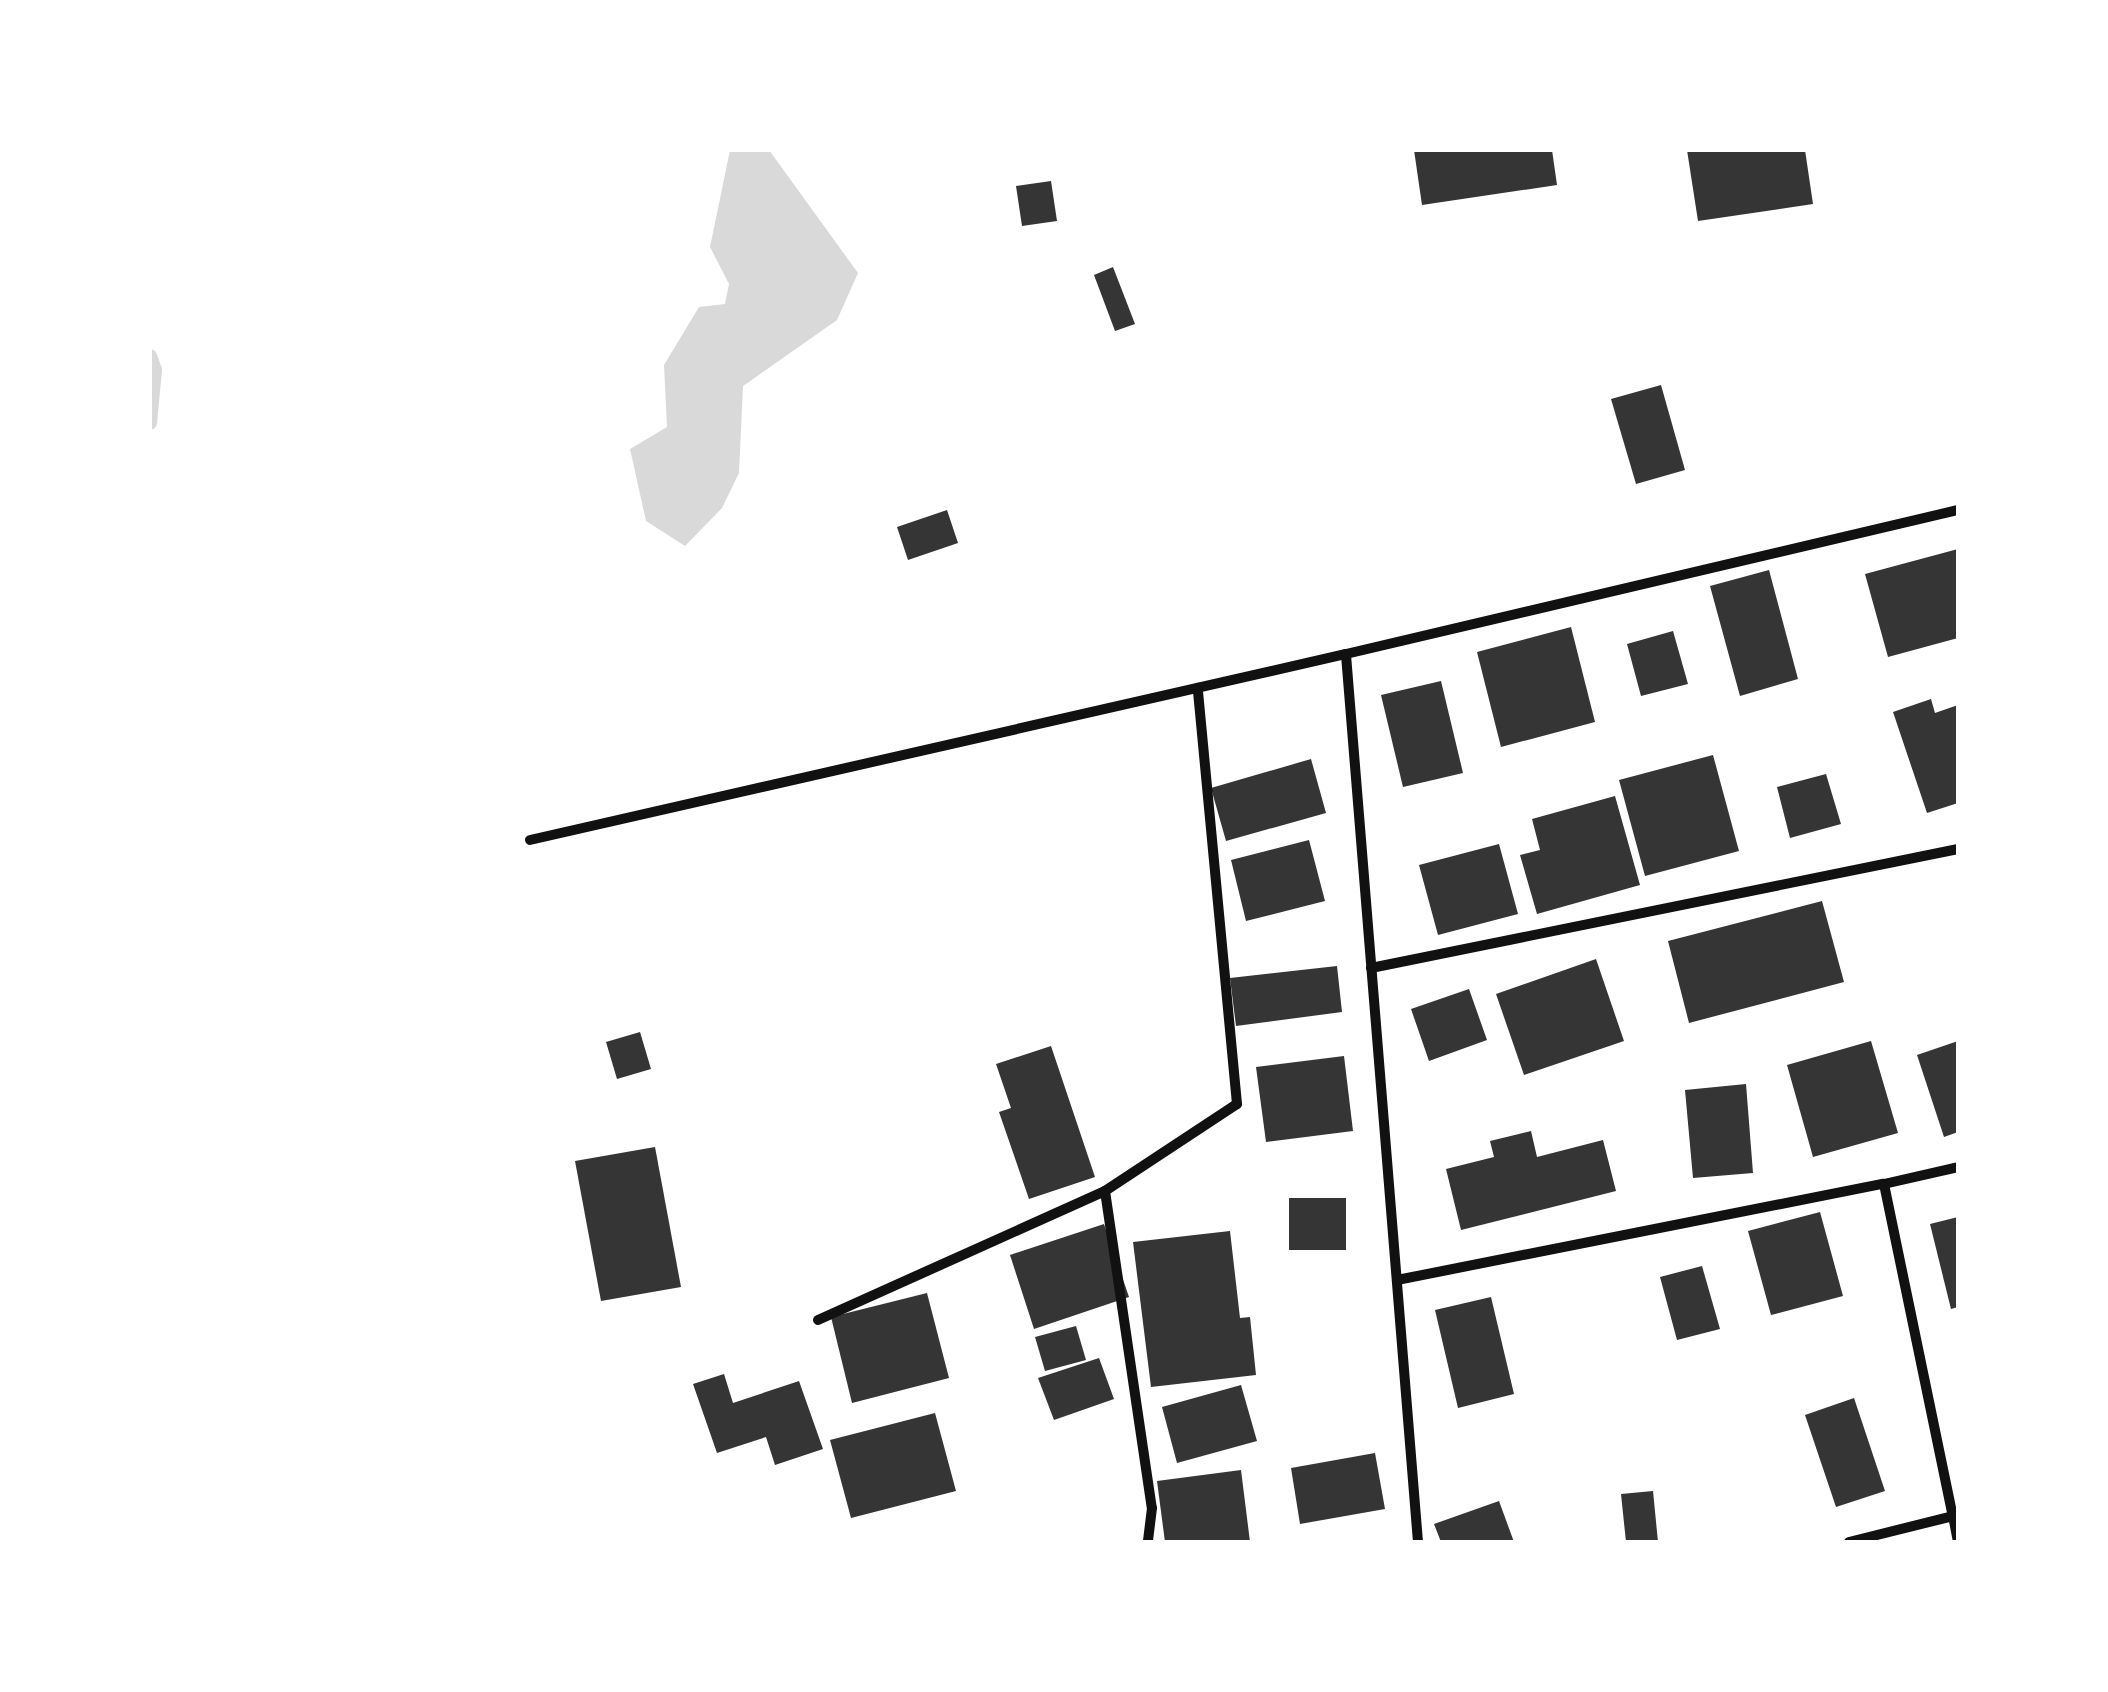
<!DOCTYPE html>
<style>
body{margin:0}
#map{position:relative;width:2108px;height:1692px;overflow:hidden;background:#fff;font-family:"PT Sans",sans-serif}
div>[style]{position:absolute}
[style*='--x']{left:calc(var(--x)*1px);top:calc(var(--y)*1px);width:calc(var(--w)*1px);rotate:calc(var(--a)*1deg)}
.water>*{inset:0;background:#d9d9d9}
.stream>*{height:14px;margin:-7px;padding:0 7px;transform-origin:7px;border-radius:7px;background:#d9d9d9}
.building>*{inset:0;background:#353535}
.minor>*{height:10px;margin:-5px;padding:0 5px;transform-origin:5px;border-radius:5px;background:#111}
span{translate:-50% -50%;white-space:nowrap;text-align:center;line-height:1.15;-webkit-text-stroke:9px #fff;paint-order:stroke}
.frame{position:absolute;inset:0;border:152px solid #fff;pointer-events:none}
</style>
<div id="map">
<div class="water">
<i style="clip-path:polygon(730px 150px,769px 150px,858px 273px,837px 320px,743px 386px,739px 473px,722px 508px,685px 546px,646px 521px,630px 449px,667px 427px,664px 365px,699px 307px,725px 304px,729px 284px,710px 247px)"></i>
</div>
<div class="stream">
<i style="--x:150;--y:356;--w:15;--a:70"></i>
<i style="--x:155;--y:370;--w:53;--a:95.4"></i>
</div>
<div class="building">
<i style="clip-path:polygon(1414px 150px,1552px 150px,1557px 185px,1422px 205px)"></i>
<i style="clip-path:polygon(1687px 150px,1805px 150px,1813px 204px,1698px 221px)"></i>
<i style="clip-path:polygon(1051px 181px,1057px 221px,1022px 226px,1016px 186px)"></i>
<i style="clip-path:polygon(1113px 267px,1135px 324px,1115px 331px,1094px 275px)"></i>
<i style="clip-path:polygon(1661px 385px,1685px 470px,1636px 484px,1611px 399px)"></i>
<i style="clip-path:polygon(947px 510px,958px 543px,908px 560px,897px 527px)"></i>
<i style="clip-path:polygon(1958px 549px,1958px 638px,1888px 657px,1865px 574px)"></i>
<i style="clip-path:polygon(1769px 570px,1798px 679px,1740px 696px,1710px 586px)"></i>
<i style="clip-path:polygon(1571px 627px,1595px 722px,1501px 747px,1477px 652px)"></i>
<i style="clip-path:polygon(1673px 631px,1688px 684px,1641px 696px,1627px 644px)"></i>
<i style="clip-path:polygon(1441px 681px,1463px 773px,1403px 787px,1381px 695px)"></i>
<i style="clip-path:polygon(1931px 699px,1935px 713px,1958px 705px,1958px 803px,1927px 813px,1893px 712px)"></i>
<i style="clip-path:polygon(1713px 755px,1739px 851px,1645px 876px,1619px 780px)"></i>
<i style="clip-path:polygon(1311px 759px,1326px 813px,1226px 841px,1211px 788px)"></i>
<i style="clip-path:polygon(1826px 774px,1841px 824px,1790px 838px,1777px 787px)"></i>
<i style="clip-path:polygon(1615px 796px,1640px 885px,1537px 914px,1520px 855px,1540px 850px,1532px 819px)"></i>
<i style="clip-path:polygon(1309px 840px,1325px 901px,1246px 921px,1231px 860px)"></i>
<i style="clip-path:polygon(1499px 844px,1518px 914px,1438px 935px,1419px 865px)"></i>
<i style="clip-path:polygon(1822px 901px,1844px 982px,1689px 1023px,1668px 941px)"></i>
<i style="clip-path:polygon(1596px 959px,1624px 1041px,1524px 1075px,1496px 994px)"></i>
<i style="clip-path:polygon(1337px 966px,1342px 1012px,1236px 1026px,1230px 978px)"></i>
<i style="clip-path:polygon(1469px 989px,1487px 1040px,1429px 1061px,1411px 1009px)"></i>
<i style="clip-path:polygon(640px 1032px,651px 1069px,617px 1079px,606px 1042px)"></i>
<i style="clip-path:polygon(1871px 1041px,1898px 1133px,1813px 1157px,1787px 1065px)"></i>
<i style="clip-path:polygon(1958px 1041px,1958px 1132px,1944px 1137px,1917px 1055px)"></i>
<i style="clip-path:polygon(1051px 1046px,1095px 1177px,1029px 1199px,999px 1112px,1011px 1108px,996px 1064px)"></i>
<i style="clip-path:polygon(1344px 1056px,1353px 1131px,1266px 1142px,1256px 1067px)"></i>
<i style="clip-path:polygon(1746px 1084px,1753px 1173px,1693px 1178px,1685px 1090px)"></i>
<i style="clip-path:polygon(1531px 1131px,1537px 1157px,1603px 1140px,1616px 1191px,1461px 1230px,1446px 1169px,1494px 1157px,1490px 1141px)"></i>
<i style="clip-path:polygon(655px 1147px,681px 1287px,601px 1301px,575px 1161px)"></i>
<i style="clip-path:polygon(1289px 1198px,1346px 1198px,1346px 1250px,1289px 1250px)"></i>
<i style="clip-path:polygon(1820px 1212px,1843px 1296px,1771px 1315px,1748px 1231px)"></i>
<i style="clip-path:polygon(1958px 1217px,1958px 1307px,1951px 1309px,1930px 1224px)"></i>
<i style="clip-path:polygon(1104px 1224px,1129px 1297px,1034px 1329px,1010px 1255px)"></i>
<i style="clip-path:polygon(1230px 1231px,1240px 1318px,1250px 1317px,1256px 1375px,1151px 1387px,1133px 1242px)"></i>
<i style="clip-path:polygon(1702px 1266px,1720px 1329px,1677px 1340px,1660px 1277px)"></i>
<i style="clip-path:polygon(927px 1293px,949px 1378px,852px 1403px,831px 1317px)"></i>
<i style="clip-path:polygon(1491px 1297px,1514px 1394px,1458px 1408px,1435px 1310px)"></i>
<i style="clip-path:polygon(1076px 1326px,1086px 1360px,1045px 1371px,1035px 1337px)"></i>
<i style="clip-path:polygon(1099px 1358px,1114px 1399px,1054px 1420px,1038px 1378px)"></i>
<i style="clip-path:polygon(724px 1374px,733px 1403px,799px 1381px,823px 1449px,775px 1465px,766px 1437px,717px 1453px,693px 1384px)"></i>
<i style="clip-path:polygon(1241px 1385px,1257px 1441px,1177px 1463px,1162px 1407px)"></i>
<i style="clip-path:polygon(1854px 1398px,1885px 1491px,1836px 1507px,1805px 1415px)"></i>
<i style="clip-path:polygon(935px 1413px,956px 1491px,851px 1518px,830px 1440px)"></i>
<i style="clip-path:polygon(1375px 1453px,1385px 1509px,1300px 1524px,1291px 1468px)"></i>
<i style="clip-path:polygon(1241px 1470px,1250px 1542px,1165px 1542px,1157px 1481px)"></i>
<i style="clip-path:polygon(1653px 1491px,1658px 1542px,1626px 1542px,1621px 1494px)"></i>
<i style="clip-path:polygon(1499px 1501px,1514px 1542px,1441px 1542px,1434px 1524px)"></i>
</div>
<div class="minor">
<i style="--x:530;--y:840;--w:837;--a:-12.84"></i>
<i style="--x:1371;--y:968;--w:599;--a:-11.46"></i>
<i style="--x:1884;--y:1184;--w:76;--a:-12.9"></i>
<i style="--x:1105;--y:1191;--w:320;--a:81.6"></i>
<i style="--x:1152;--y:1508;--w:34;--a:97"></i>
<i style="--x:1397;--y:1280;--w:496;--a:-11.2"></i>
<i style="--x:1884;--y:1184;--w:339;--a:78.3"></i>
<i style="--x:818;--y:1320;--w:315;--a:-24.2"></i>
<i style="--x:1105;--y:1191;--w:158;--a:-33.4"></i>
<i style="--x:1237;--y:1104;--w:418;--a:-95.4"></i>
<i style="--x:1418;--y:1542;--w:891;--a:-94.64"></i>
<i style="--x:1346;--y:654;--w:629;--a:-13.24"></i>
<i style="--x:1849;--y:1542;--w:107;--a:-14"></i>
<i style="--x:1953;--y:1516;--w:26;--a:79"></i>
</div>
<div class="frame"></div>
</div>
